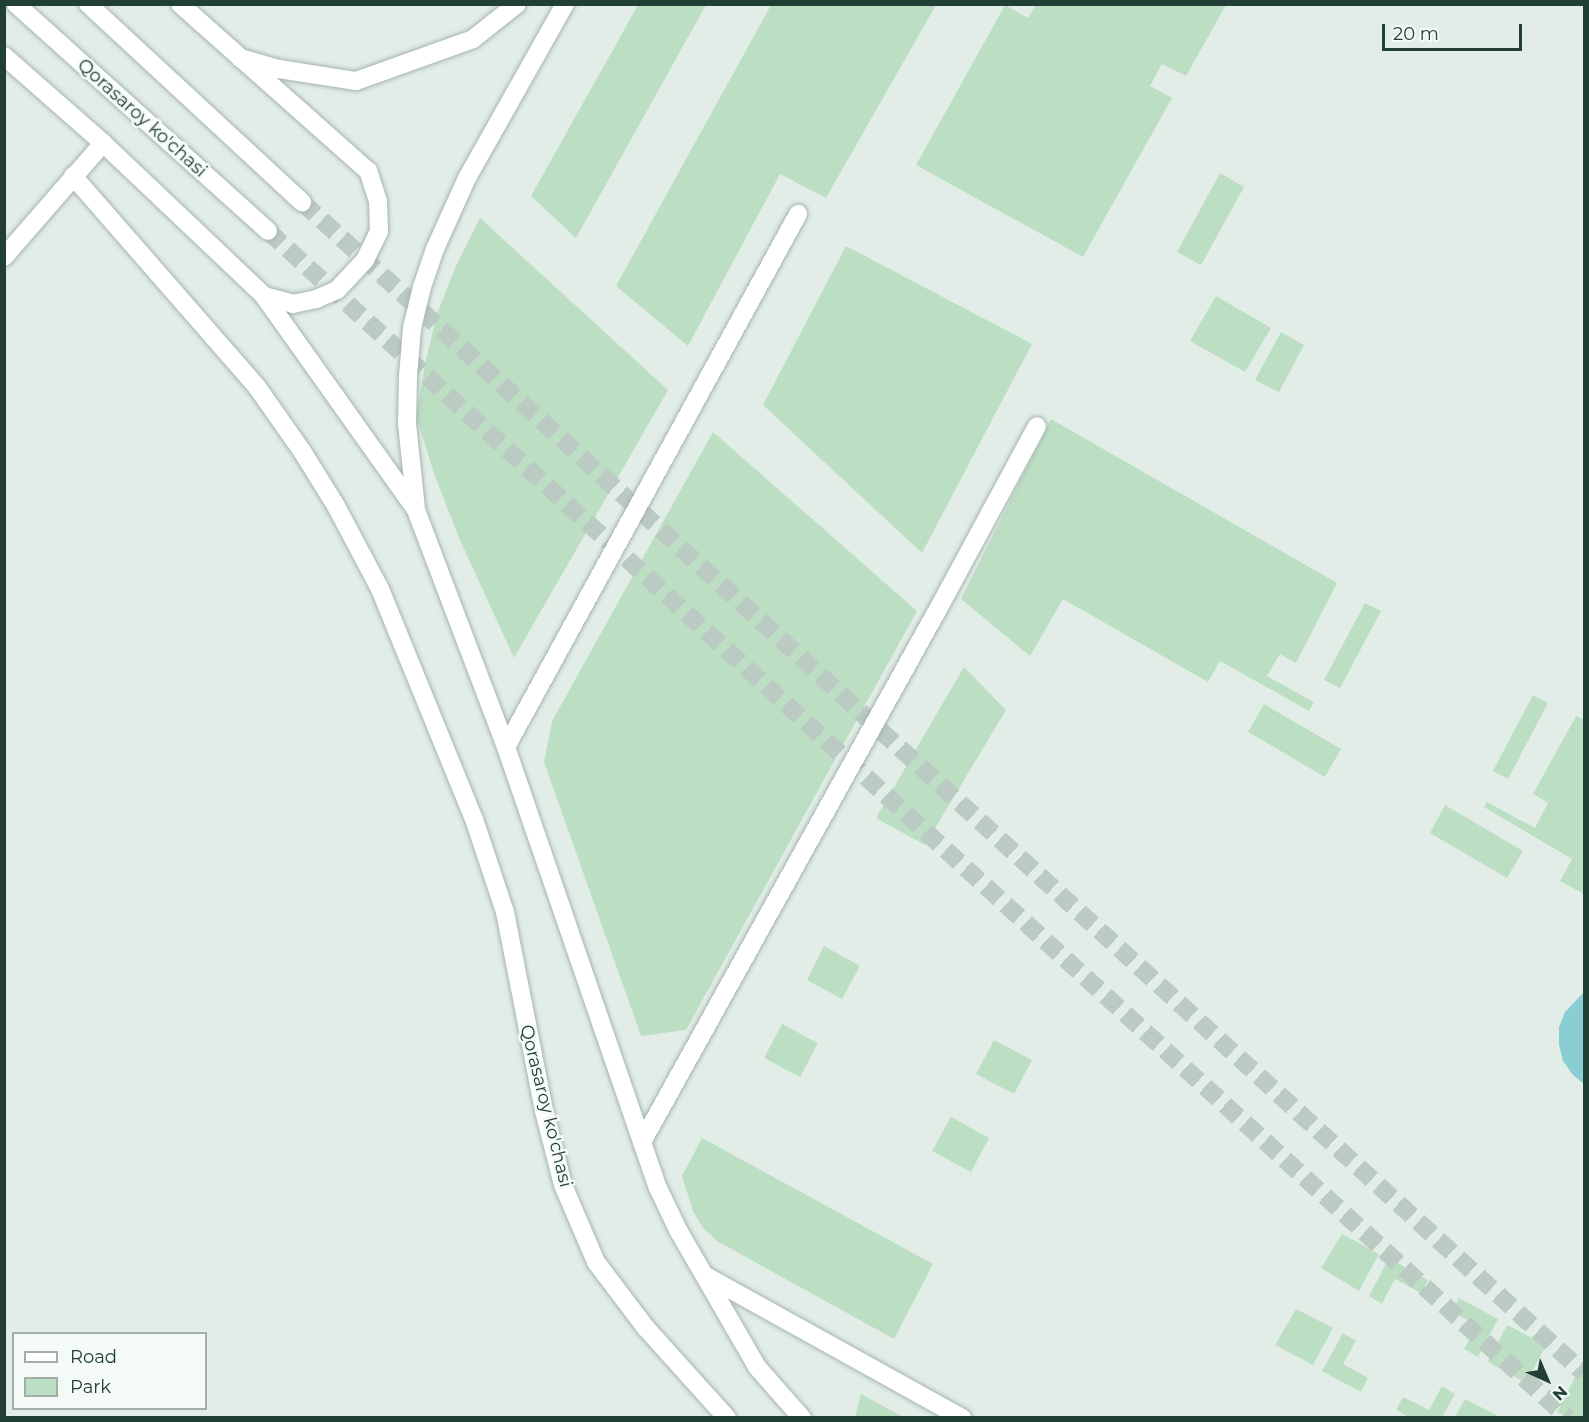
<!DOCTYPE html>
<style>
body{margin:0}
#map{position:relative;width:1589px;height:1422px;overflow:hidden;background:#e3ede8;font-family:Montserrat,sans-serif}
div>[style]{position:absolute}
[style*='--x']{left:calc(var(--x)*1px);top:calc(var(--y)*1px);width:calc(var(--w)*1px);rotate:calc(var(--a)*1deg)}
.green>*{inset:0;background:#bcdfc3}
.water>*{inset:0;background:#8aced3}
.secondary-tunnel>*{height:18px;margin-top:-9px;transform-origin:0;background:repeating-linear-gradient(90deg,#bccac4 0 18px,transparent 0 27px)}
.roads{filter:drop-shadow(0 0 2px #a5b5af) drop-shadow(0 0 2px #a5b5af)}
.lane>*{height:18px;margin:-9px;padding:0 9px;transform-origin:9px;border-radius:9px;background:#fff}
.street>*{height:18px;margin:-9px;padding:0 9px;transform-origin:9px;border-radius:9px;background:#fff}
.secondary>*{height:18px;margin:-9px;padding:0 9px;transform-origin:9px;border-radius:9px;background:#fff}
span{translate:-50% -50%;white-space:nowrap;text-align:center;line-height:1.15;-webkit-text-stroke:5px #f4faf6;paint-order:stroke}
.street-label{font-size:18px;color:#223f35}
.frame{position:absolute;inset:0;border:6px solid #223f35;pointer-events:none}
.legend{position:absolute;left:12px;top:1332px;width:195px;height:78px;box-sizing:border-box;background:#f4faf6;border:2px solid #a0afa9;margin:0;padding:8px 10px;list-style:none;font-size:18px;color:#223f35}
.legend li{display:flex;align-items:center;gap:12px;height:30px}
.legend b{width:30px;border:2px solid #a0afa9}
.north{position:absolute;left:1517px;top:1350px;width:60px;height:60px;-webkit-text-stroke:4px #f4faf6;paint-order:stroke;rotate:136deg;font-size:16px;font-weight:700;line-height:24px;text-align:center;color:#223f35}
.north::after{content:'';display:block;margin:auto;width:21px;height:27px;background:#223f35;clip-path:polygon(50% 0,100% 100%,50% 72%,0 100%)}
.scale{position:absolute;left:1382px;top:24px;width:140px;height:27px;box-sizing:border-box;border:3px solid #223f35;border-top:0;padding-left:8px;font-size:18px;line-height:21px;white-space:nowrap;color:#223f35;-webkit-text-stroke:4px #f4faf6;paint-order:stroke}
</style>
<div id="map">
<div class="green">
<i style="clip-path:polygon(638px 5px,706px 5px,576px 238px,531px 196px)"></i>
<i style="clip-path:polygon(771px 5px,936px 5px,826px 198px,780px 174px,688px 346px,616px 286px)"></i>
<i style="clip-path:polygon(1005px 5px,1028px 18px,1036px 5px,1226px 5px,1186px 76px,1162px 64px,1150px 86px,1172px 98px,1083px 257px,916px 165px)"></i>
<i style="clip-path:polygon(1220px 173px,1244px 187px,1201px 265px,1177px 252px)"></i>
<i style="clip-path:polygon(480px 218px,668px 390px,514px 658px,460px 540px,436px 479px,416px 417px,425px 364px,437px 314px,456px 266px)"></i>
<i style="clip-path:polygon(846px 246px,1032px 344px,922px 553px,763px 405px)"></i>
<i style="clip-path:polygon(1216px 296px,1271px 328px,1245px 372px,1190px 341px)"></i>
<i style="clip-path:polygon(1281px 332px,1304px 345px,1279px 392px,1255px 380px)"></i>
<i style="clip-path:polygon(1051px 419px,1337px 583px,1296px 663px,1280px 654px,1267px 676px,1314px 702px,1309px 711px,1220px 661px,1208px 682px,1063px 599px,1030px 656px,961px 599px)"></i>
<i style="clip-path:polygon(713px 432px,917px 611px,686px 1030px,641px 1036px,544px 762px,552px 721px)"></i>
<i style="clip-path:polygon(1365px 603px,1381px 611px,1340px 688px,1324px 680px)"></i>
<i style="clip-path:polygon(964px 667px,1006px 710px,925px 845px,876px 818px)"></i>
<i style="clip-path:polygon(1533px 695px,1548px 703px,1508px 779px,1493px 771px)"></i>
<i style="clip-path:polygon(1264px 704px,1341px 749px,1325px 777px,1248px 732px)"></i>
<i style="clip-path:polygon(1576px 716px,1584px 720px,1584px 894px,1560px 881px,1572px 859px,1484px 807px,1487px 802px,1535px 828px,1548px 803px,1533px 794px)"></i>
<i style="clip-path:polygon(1445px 805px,1523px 851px,1507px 878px,1430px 833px)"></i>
<i style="clip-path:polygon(824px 946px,860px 966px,842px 999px,807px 980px)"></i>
<i style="clip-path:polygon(782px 1024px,818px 1043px,800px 1077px,764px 1058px)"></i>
<i style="clip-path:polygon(994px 1040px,1032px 1060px,1014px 1094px,976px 1074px)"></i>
<i style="clip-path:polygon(951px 1117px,989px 1138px,971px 1172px,932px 1151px)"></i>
<i style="clip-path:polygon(702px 1138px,933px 1264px,894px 1339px,717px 1241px,703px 1228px,693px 1211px,682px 1176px)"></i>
<i style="clip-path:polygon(1342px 1234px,1379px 1254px,1359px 1291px,1321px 1268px)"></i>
<i style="clip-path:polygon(1389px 1258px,1428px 1280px,1421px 1293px,1395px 1279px,1382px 1304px,1369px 1296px)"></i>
<i style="clip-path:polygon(1459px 1298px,1498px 1319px,1478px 1357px,1464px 1349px,1478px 1325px,1452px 1312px)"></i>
<i style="clip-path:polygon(1296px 1309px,1333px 1328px,1313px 1365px,1275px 1345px)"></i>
<i style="clip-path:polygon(1507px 1325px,1546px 1345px,1526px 1383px,1488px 1362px)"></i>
<i style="clip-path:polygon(1343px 1333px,1356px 1341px,1343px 1364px,1368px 1378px,1361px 1392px,1322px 1371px)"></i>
<i style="clip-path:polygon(1584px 1360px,1584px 1417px,1567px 1417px,1557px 1412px)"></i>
<i style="clip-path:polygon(1442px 1386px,1455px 1394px,1442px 1417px,1409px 1417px,1396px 1410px,1403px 1397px,1429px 1410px)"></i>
<i style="clip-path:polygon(861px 1394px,903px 1417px,855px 1417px)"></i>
<i style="clip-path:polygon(1465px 1399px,1500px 1417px,1455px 1417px)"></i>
</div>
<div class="water">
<i style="clip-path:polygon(1584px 992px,1584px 1084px,1573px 1075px,1563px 1061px,1559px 1045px,1559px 1027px,1565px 1012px)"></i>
</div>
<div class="secondary-tunnel">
<i style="--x:302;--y:202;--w:1736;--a:42.41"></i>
<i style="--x:268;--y:231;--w:1760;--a:42.4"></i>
</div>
<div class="roads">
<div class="lane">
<i style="--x:506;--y:747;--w:608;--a:-61.28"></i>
<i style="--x:642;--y:1142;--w:607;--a:-60.95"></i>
<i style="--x:937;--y:611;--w:210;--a:-61.6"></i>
</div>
<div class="street">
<i style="--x:240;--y:58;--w:41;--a:15.8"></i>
<i style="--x:279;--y:69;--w:78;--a:8.9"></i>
<i style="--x:356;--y:81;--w:124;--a:-19.7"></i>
<i style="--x:473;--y:39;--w:56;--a:-38.5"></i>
<i style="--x:73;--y:176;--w:280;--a:48.9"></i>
<i style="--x:257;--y:387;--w:78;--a:54.9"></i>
<i style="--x:302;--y:451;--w:65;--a:58.3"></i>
<i style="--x:336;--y:506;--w:94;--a:62.1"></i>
<i style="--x:380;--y:589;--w:248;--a:67.8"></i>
<i style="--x:474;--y:819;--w:98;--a:71.6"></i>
<i style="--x:505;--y:912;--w:203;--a:78.9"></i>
<i style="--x:544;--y:1111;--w:76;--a:75.6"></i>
<i style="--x:563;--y:1185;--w:84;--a:66.8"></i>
<i style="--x:596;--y:1262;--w:83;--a:52.9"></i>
<i style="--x:646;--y:1328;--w:121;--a:48"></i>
<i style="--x:4;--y:257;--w:151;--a:-49"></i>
<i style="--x:264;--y:296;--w:262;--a:54.6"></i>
<i style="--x:416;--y:510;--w:254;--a:69.2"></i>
<i style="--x:506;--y:747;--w:466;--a:71"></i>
<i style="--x:658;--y:1188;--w:47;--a:64.5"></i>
<i style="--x:678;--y:1230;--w:158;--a:60"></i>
<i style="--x:757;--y:1367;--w:68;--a:48.6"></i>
<i style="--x:416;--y:509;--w:85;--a:-96"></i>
<i style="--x:407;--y:424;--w:48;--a:-88.8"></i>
<i style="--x:408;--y:376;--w:48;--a:-85.2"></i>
<i style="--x:412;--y:328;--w:42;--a:-76.3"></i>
<i style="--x:422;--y:287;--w:40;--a:-71.1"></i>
<i style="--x:435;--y:249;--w:78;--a:-65.7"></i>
<i style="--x:467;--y:178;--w:200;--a:-60.6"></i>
<i style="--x:706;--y:1276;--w:293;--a:29"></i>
</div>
<div class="secondary">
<i style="--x:16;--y:4;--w:339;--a:42"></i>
<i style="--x:88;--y:4;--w:292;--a:42.8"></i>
<i style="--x:4;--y:56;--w:132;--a:41.3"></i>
<i style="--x:103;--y:143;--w:222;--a:43.5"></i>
<i style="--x:264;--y:296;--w:30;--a:15"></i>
<i style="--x:293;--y:304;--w:24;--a:-12"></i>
<i style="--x:316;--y:299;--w:23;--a:-23"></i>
<i style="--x:337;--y:290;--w:41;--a:-47"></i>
<i style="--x:365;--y:260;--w:32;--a:-64"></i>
<i style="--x:379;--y:231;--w:30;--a:-92"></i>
<i style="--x:378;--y:201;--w:32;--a:-108"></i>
<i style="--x:368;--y:171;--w:251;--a:-138.4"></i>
</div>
</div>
<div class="street-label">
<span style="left:142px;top:118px;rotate:42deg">Qorasaroy ko'chasi</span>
<span style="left:546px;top:1106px;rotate:76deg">Qorasaroy ko'chasi</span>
</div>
<div class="frame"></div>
<ul class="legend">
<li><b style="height:8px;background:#fff"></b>Road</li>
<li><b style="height:16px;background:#bcdfc3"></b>Park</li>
</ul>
<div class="north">N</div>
<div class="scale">20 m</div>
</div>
